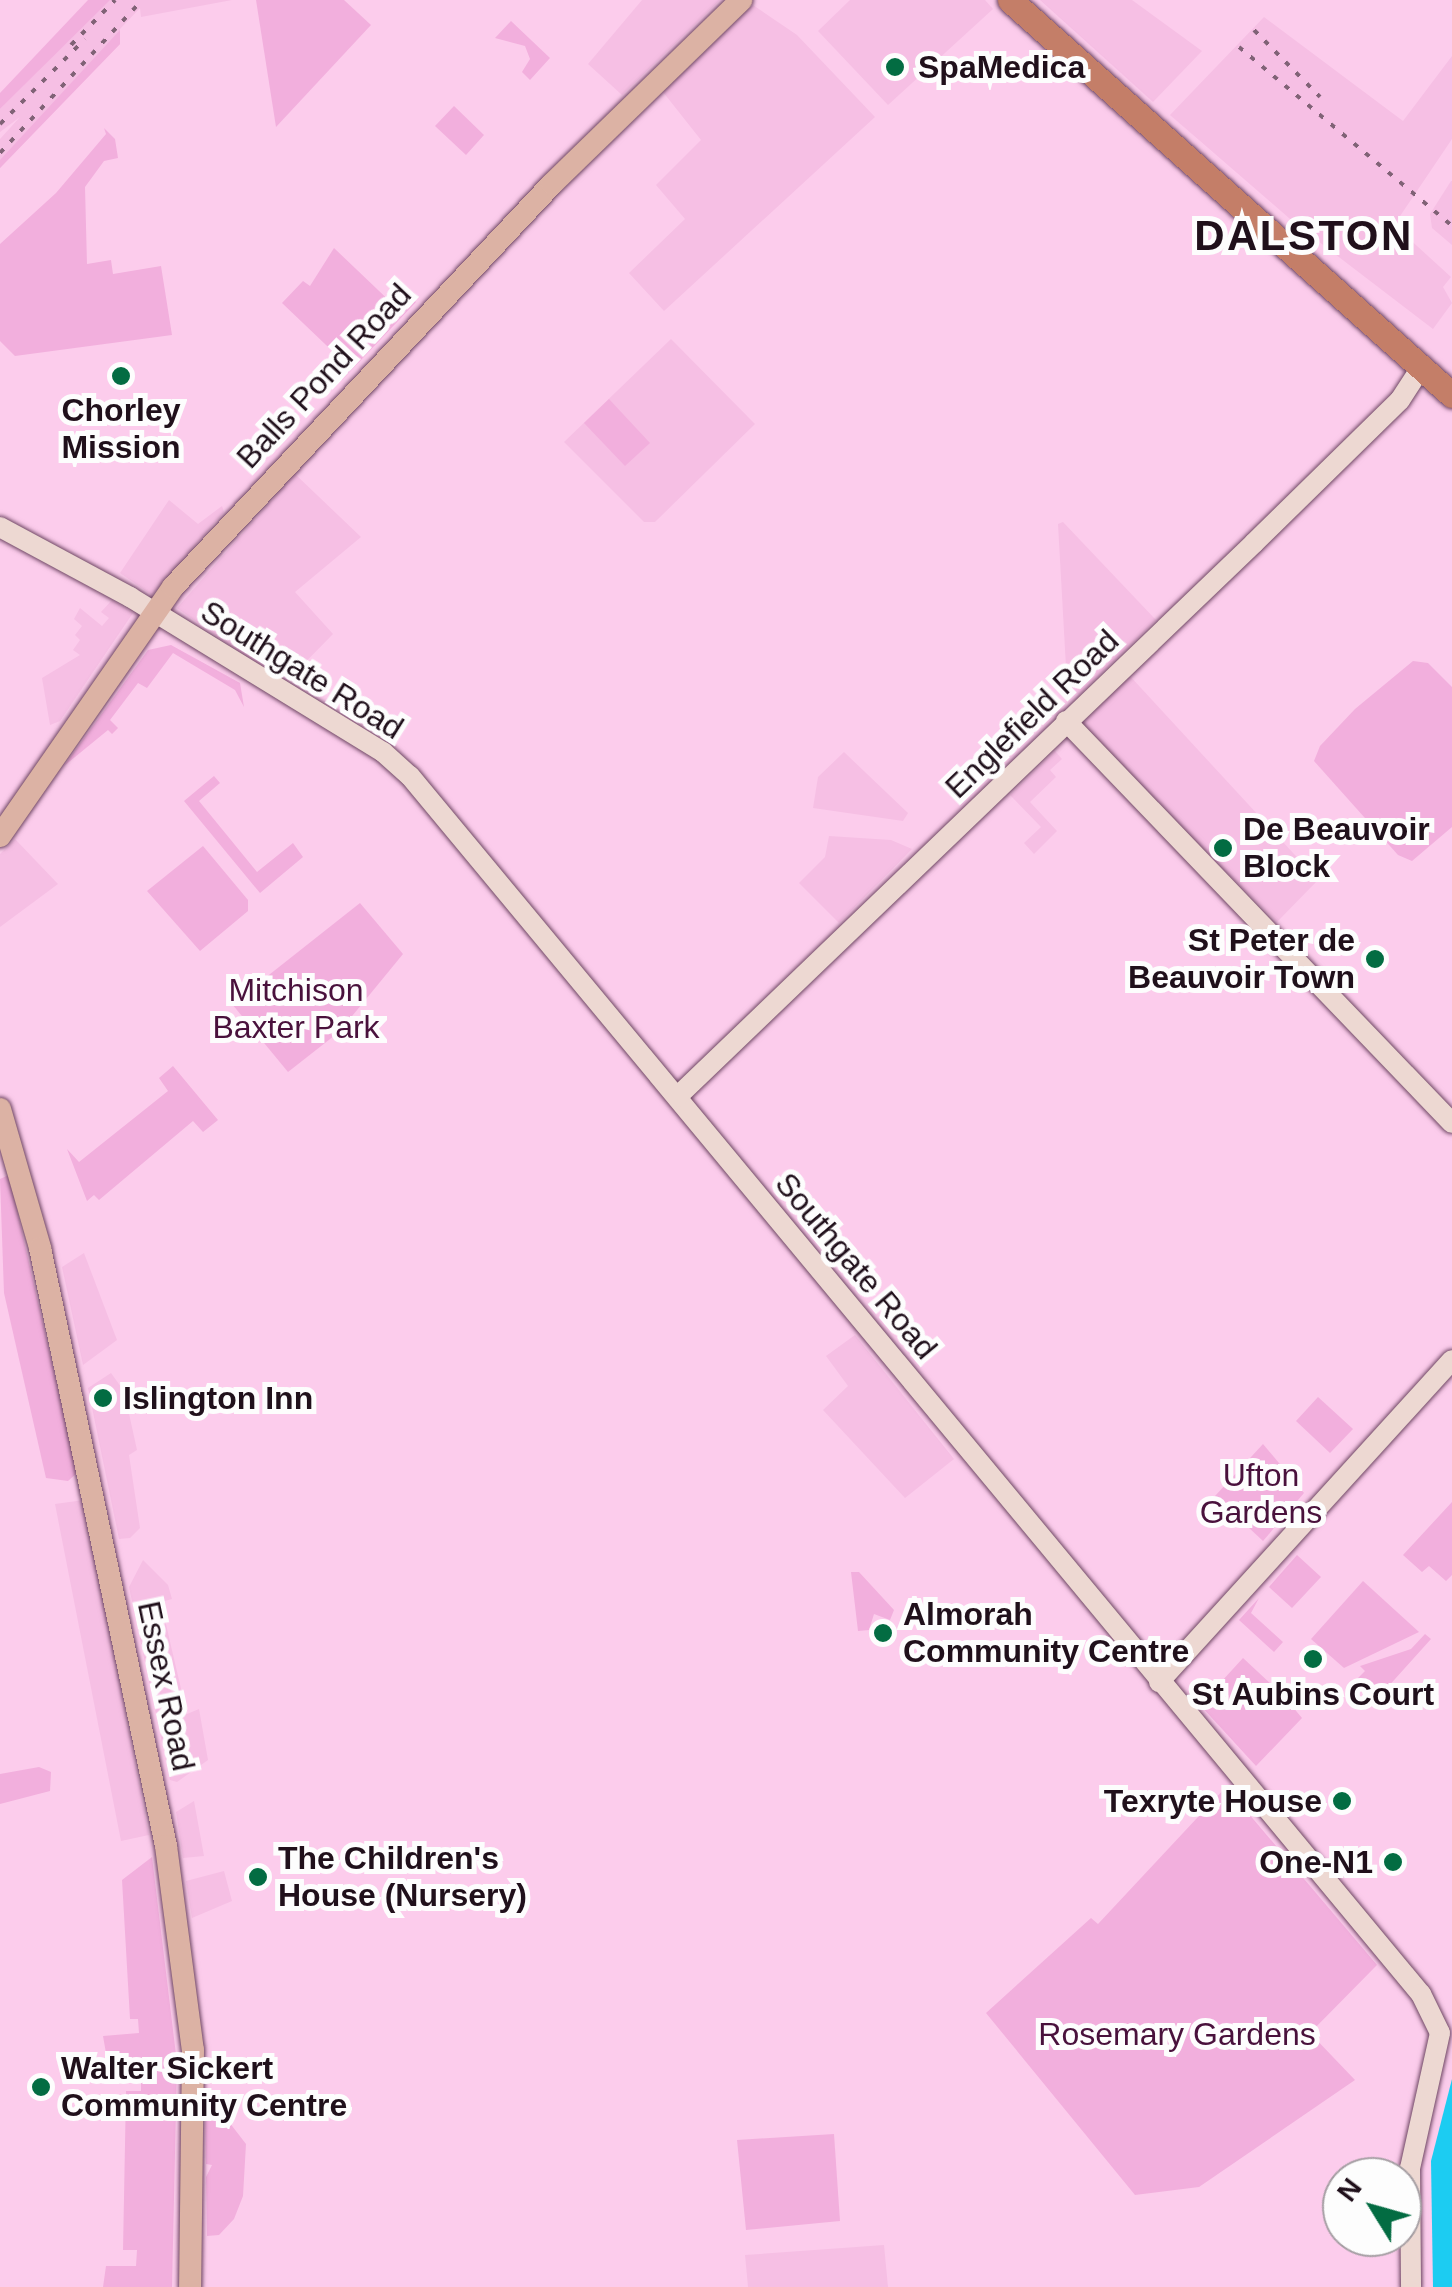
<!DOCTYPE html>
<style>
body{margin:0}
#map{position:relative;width:1452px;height:2287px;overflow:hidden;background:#fcccec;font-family:Arial,sans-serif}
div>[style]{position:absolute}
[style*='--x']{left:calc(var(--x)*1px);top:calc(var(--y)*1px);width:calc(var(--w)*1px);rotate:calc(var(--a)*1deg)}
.built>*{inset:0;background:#f6bfe4}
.green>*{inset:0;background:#f2afdd}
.water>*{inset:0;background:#1cccf2}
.roads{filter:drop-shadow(0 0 2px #6e4663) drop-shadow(0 0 2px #6e4663)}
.secondary>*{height:20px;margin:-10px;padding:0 10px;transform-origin:10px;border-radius:10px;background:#edd8d2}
.primary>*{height:22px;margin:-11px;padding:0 11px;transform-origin:11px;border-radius:11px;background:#dcb2a4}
.highway>*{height:25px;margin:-12.5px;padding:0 12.5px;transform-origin:12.5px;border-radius:12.5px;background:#c47e68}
.rail>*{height:4px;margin-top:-2px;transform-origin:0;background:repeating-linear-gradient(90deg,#806276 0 5px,transparent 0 15px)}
.dots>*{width:28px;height:28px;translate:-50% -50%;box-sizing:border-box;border:5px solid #fdfdfd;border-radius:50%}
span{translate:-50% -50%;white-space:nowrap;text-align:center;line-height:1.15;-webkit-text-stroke:10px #fdfdfd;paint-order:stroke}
.poi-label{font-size:32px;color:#20101b;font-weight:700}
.left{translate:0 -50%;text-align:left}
.right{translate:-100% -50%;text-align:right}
.street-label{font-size:32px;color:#20101b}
.park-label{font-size:32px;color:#49113c}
.district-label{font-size:42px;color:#20101b;font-weight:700;letter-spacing:2.5px}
.north{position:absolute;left:1322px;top:2157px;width:100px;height:100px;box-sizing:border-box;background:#fdfdfd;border:2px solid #a59ea3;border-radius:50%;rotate:307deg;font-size:28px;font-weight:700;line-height:40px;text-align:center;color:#20101b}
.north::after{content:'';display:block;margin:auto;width:35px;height:45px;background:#036c42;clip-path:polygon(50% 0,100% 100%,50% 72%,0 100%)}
</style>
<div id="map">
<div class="built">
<i style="clip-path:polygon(91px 0,232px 0,141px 17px,140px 8px,120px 29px,120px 44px,0 168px,0 139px,20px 117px,0 132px,0 109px,38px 71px)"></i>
<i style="clip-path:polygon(642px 0,720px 0,622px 95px,588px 64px)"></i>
<i style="clip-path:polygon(850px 0,985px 0,993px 9px,888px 105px,818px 31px)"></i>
<i style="clip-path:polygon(1040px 0,1132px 0,1202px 51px,1153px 102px)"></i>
<i style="clip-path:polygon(753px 5px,797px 35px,875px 117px,664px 311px,629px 273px,685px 219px,656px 185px,701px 140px,663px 92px)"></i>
<i style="clip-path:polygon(1264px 17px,1403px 121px,1452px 56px,1452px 139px,1394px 225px,1451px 277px,1443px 287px,1452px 303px,1433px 329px,1297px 225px,1170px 115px)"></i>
<i style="clip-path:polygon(1451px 181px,1452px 181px,1452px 245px,1432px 228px,1430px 214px)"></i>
<i style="clip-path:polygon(671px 339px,755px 424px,655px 522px,644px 522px,564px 442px)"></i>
<i style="clip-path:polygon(295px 474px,361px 537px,295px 592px,333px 634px,284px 684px,177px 608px)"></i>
<i style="clip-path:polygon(169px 500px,198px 524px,222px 506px,224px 512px,152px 595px,120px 573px)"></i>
<i style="clip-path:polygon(1063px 522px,1156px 620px,1079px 695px,1067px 685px,1058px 524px)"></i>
<i style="clip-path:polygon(112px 600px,133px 613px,60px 721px,50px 725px,42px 678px,80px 655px,73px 650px,80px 640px,75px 635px,82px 626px,74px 619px,80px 608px,102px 626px,109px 618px,101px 612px)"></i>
<i style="clip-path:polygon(1129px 675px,1318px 880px,1277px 922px,1079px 727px)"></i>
<i style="clip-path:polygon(1055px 751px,1062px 759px,1050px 770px,1056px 777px,1030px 802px,1057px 831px,1034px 854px,1024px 843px,1041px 827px,1010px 795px)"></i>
<i style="clip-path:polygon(844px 752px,908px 813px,903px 821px,813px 808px,818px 777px)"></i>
<i style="clip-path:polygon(829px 836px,891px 840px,912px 849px,839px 923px,799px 883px,825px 857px)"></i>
<i style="clip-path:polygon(15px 839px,58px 884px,0 927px,0 854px)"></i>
<i style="clip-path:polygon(84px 1253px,117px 1340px,83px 1365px,62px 1267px)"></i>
<i style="clip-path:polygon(855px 1335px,954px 1459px,905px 1498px,823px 1410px,848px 1386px,826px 1356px)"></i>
<i style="clip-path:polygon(111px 1373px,124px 1391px,137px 1450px,129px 1455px,140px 1528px,130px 1538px,119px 1539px,88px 1388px)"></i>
<i style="clip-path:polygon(84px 1500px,149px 1835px,121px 1841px,55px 1504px)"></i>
<i style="clip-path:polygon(143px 1560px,168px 1585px,172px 1599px,161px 1602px,171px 1646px,187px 1714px,199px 1709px,208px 1760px,177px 1782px,170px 1780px,129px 1587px)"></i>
<i style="clip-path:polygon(194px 1801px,204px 1856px,183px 1858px,176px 1812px)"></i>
<i style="clip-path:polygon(224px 1871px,232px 1901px,192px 1918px,186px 1881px)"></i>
<i style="clip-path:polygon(884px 2245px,888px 2287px,748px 2287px,745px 2255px)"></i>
</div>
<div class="green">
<i style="clip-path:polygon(88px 0,110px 0,0 109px,0 93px)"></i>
<i style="clip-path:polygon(256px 0,344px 0,371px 25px,276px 127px)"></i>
<i style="clip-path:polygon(511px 21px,550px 58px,530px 80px,522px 72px,530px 59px,525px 46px,495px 38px)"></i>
<i style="clip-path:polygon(120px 30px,120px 44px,0 168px,0 160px)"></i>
<i style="clip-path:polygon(454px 106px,484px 135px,466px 155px,435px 126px)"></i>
<i style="clip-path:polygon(104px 128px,115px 139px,118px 158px,104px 161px,85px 187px,87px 264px,111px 260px,113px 274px,161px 266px,172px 335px,15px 356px,0 341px,0 244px,56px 193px,106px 134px)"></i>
<i style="clip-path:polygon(334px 248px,399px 310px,411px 298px,416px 302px,342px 380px,338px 375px,347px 365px,282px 303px,303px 281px,310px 286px)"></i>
<i style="clip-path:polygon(609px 399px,650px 443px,625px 466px,584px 423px)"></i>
<i style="clip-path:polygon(171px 645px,240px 683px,244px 707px,235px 690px,173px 653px,147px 688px,138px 683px,110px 720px,118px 728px,112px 734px,108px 730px,64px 766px,148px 650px)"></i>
<i style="clip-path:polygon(1413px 661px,1428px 663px,1452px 687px,1452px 827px,1412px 861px,1398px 855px,1314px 761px,1320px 746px,1355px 709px)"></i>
<i style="clip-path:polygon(214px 776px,220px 783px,199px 801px,257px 872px,293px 843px,303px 857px,260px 893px,184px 801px)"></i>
<i style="clip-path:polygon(203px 846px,248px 900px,248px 911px,200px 951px,147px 891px)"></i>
<i style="clip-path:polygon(360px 903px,403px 954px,339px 1032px,288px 1072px,232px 1004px)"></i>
<i style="clip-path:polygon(173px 1066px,218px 1120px,203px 1132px,193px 1121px,99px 1200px,94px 1195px,87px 1201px,67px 1149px,79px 1162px,168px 1091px,159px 1078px)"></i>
<i style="clip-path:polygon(9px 1175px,77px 1473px,68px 1481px,46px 1478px,4px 1293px,0 1179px)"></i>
<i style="clip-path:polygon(1318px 1397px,1353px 1429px,1330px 1453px,1296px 1421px)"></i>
<i style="clip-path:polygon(1263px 1444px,1304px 1493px,1263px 1541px,1215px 1496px)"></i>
<i style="clip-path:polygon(1452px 1502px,1452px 1575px,1446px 1581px,1429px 1566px,1422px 1572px,1403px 1555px)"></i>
<i style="clip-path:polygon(1297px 1555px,1321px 1577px,1292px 1608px,1269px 1587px)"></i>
<i style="clip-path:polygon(851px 1572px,859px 1572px,894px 1610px,890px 1620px,874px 1614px,869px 1630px,858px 1631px)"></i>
<i style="clip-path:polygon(1363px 1581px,1419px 1632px,1344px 1668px,1311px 1639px)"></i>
<i style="clip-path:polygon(1259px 1598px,1251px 1613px,1283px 1642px,1274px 1652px,1239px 1620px)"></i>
<i style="clip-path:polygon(1425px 1634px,1431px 1639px,1377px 1699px,1356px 1680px,1365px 1671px,1360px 1666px,1411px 1649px)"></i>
<i style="clip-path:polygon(1243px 1658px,1289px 1701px,1296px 1694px,1292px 1706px,1302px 1718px,1256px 1766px,1200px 1705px)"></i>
<i style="clip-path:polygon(39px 1767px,51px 1772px,50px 1791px,0 1804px,0 1774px)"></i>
<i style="clip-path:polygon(1226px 1787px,1377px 1965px,1310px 2033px,1355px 2080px,1199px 2187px,1135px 2195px,986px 2013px,1091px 1918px,1098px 1924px)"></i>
<i style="clip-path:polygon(152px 1857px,177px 2063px,172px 2287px,103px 2287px,106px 2266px,136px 2266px,137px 2250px,123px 2250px,126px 2091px,141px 2091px,141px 2077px,110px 2076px,103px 2036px,139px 2033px,138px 2019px,130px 2019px,122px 1880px)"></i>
<i style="clip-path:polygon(205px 2109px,219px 2109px,246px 2144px,243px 2196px,234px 2219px,219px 2235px,207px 2236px,206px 2177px,212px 2165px,206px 2164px)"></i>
<i style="clip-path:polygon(834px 2134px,840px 2221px,746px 2230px,737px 2140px)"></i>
</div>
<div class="water">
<i style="clip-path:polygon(1452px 2079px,1452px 2287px,1433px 2287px,1431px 2161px)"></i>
</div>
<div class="roads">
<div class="secondary">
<i style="--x:0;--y:527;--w:148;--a:28.3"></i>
<i style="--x:130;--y:597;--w:297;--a:31.5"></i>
<i style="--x:383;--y:752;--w:36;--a:42"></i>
<i style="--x:410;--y:776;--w:1583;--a:50.31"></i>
<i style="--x:1421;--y:1994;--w:43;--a:64"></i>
<i style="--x:1440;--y:2033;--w:138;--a:102.5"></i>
<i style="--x:1410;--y:2168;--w:119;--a:89.5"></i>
<i style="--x:1066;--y:721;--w:557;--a:46.16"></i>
<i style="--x:677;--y:1097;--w:800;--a:-43.83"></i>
<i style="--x:1254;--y:543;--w:204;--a:-44.4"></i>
<i style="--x:1400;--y:400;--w:38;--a:-57"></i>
<i style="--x:1159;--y:1682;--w:435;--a:-47.7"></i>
</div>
<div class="primary">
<i style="--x:0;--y:836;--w:303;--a:-55.2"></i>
<i style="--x:173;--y:587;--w:553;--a:-46.76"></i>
<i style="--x:552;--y:184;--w:264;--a:-44.2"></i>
<i style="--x:0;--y:1109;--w:145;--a:73.9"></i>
<i style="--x:40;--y:1248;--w:611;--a:78.1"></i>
<i style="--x:166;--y:1846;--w:206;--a:82.5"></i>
<i style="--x:193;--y:2050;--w:237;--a:90.7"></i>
</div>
<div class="highway">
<i style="--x:1010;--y:0;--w:593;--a:41.79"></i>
</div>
</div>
<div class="rail">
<i style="--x:1254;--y:30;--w:94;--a:45.4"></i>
<i style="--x:71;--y:45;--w:63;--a:-45.6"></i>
<i style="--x:1239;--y:47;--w:278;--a:40"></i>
<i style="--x:0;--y:124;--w:120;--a:-45"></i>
<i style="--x:0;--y:153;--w:209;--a:-47.1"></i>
</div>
<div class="dots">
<i style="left:895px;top:67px;background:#036c42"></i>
<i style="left:121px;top:376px;background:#036c42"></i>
<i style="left:1223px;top:848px;background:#036c42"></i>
<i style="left:1375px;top:959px;background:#036c42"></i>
<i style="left:103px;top:1398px;background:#036c42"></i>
<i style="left:883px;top:1633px;background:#036c42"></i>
<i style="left:1313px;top:1659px;background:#036c42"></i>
<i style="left:1342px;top:1801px;background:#036c42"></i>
<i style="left:1393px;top:1862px;background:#036c42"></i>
<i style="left:258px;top:1877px;background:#036c42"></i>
<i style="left:41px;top:2087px;background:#036c42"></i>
</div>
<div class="poi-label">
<span class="left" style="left:918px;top:67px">SpaMedica</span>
<span style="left:121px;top:429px">Chorley<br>Mission</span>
<span class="left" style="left:1243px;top:848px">De Beauvoir<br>Block</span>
<span class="right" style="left:1355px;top:959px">St Peter de<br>Beauvoir Town</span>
<span class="left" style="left:123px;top:1398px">Islington Inn</span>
<span class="left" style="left:903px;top:1633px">Almorah<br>Community Centre</span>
<span style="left:1313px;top:1694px">St Aubins Court</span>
<span class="right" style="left:1322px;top:1801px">Texryte House</span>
<span class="left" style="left:278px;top:1877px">The Children's<br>House (Nursery)</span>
<span class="right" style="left:1373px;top:1862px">One-N1</span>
<span class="left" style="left:61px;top:2087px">Walter Sickert<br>Community Centre</span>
</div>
<div class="street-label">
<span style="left:324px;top:376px;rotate:-47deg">Balls Pond Road</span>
<span style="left:302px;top:670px;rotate:32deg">Southgate Road</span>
<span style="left:1032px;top:714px;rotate:-44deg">Englefield Road</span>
<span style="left:856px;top:1266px;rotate:50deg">Southgate Road</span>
<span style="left:166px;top:1686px;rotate:78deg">Essex Road</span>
</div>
<div class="park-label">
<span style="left:296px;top:1009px">Mitchison<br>Baxter Park</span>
<span style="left:1261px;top:1494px">Ufton<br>Gardens</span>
<span style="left:1177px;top:2034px">Rosemary Gardens</span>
</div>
<div class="district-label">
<span style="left:1304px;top:236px">DALSTON</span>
</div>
<div class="north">N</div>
</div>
